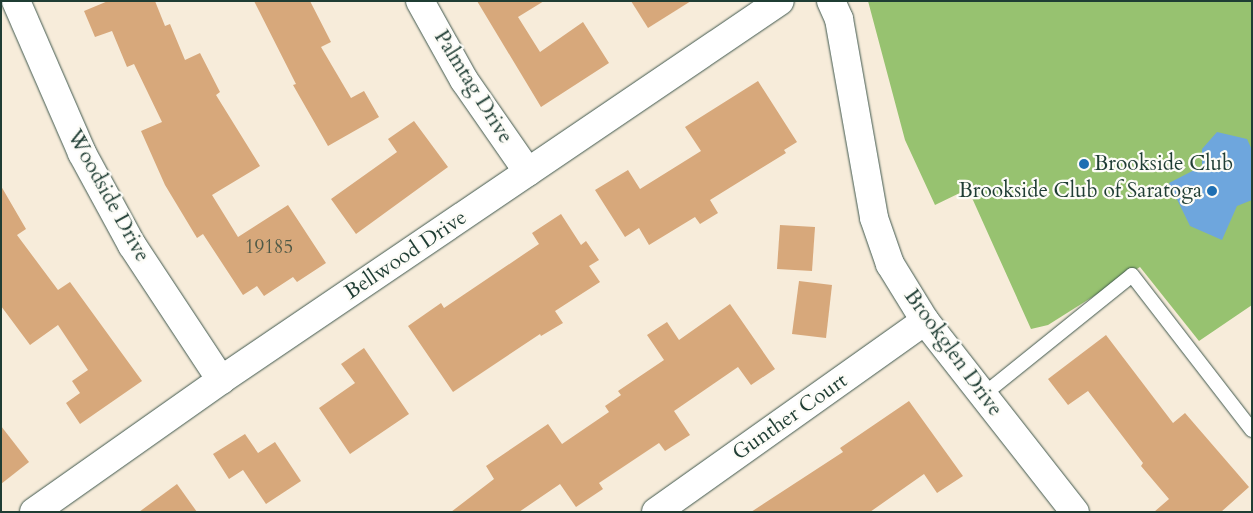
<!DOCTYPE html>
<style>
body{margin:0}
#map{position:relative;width:1253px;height:513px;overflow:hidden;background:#f7ecda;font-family:Cardo,serif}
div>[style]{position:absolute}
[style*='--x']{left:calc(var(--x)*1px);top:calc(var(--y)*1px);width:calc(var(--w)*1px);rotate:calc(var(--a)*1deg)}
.green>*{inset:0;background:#97c270}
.water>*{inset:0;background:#6ea6dd}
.building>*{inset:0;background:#d7a87b}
.roads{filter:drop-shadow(0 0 1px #3f574d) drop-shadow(0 0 1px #3f574d)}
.service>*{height:14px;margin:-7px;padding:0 7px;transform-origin:7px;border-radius:7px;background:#fff}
.minor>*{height:28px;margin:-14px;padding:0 14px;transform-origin:14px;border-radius:14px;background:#fff}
.dots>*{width:14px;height:14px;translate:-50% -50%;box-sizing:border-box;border:2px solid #fdfcf7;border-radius:50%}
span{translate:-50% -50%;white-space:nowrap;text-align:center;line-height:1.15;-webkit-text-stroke:4.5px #fdfcf7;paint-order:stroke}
.number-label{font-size:19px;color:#4d5846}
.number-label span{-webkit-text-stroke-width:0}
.street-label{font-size:21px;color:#1f3d34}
.poi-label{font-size:21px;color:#1f3d34}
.left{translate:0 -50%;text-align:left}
.right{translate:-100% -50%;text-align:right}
.frame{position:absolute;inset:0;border:2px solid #1f3d34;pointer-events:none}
</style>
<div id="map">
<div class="green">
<i style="clip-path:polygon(868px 1px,1252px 1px,1252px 305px,1199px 341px,1140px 267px,1048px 325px,1031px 329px,968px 189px,935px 205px,905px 140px)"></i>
</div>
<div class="water">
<i style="clip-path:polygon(1217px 132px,1247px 139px,1252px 150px,1252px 200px,1237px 206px,1222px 240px,1190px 226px,1169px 183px,1202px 166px,1202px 149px)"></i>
</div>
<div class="building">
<i style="clip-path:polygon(108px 1px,155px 1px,165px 26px,170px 24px,185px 60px,200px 53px,220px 92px,216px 95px,260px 166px,212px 195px,238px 237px,288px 205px,326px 263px,297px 282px,293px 277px,264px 296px,257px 286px,243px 295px,203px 234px,197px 238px,165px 185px,141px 131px,162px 122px,134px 64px,127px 67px,112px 31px,95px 37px,84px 11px)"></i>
<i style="clip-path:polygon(254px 1px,310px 1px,331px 42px,321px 47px,351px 98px,364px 91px,379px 117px,328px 146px,293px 85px,296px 84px)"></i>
<i style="clip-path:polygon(477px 1px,544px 1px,518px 17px,540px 52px,583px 22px,609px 63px,541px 107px)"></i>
<i style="clip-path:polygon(631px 1px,691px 1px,648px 28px)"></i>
<i style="clip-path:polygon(758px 81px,797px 142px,784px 150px,786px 153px,710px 200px,718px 213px,700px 224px,695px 217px,649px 245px,639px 228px,625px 237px,595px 190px,628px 170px,640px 189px,701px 151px,685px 127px)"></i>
<i style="clip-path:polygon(414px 121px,448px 167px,356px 234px,331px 199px,397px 152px,388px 139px)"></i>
<i style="clip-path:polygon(1px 186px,26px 229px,17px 235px,58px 290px,70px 282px,142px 381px,80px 424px,66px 403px,80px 393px,72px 381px,88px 370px,58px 325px,30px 345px,1px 306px)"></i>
<i style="clip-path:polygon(561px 214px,581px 245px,586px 241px,599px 260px,589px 266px,600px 282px,555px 311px,563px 323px,541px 336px,540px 334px,453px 392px,408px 326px,441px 303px,444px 308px,539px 244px,532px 233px)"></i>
<i style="clip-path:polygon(780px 225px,815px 227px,812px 271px,777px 269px)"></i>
<i style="clip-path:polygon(799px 281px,832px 285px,826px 338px,792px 334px)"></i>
<i style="clip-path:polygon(730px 304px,775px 369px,751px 385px,738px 367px,674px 411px,690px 435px,665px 451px,659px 443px,599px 483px,603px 489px,576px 507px,560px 484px,519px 512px,451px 512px,494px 479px,486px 466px,548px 424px,562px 444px,609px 412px,605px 406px,621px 395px,618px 391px,664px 360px,647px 335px,667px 322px,679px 340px)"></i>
<i style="clip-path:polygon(1106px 335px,1173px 423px,1185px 413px,1249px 487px,1221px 512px,1154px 512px,1169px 499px,1141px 466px,1143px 463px,1088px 391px,1068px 405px,1048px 379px)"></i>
<i style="clip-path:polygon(364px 348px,409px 414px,350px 454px,319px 408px,355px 383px,341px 364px)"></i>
<i style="clip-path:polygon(909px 401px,963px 476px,937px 493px,924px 474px,870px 512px,751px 512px,843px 452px,840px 448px)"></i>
<i style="clip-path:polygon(1px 426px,29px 462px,1px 484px)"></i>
<i style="clip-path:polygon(245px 434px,258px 453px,275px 442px,301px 481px,266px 504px,243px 470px,229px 479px,213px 454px)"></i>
<i style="clip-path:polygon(177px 484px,197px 512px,139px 512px)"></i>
</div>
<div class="roads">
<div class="service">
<i style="--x:983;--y:395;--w:191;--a:-38.8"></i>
<i style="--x:1132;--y:275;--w:196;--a:52.3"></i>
</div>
<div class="minor">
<i style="--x:16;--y:1;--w:166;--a:66.5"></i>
<i style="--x:82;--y:153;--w:105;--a:61.5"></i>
<i style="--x:132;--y:245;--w:162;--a:56.6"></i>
<i style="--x:420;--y:1;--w:90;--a:60.9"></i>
<i style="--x:464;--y:80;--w:112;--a:55.2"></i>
<i style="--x:831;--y:1;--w:20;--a:66"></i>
<i style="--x:839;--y:19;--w:202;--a:80"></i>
<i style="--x:874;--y:218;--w:49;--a:70.8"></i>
<i style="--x:890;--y:264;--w:67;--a:58.4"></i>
<i style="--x:925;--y:321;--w:243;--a:51.9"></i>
<i style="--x:34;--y:512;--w:229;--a:-35.2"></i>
<i style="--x:221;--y:380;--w:675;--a:-34.14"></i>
<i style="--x:656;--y:512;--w:330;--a:-35.4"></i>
</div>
</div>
<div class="dots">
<i style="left:1084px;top:164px;background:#1f6fb2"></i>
<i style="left:1212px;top:191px;background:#1f6fb2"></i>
</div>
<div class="number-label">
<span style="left:269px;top:248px">19185</span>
</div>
<div class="street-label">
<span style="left:473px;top:87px;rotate:58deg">Palmtag Drive</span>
<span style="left:108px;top:196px;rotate:61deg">Woodside Drive</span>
<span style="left:406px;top:255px;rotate:-34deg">Bellwood Drive</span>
<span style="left:953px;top:353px;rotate:54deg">Brookglen Drive</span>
<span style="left:790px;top:417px;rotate:-35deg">Gunther Court</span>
</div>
<div class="poi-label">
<span class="left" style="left:1094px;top:164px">Brookside Club</span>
<span class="right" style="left:1202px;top:191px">Brookside Club of Saratoga</span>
</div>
<div class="frame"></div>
</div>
